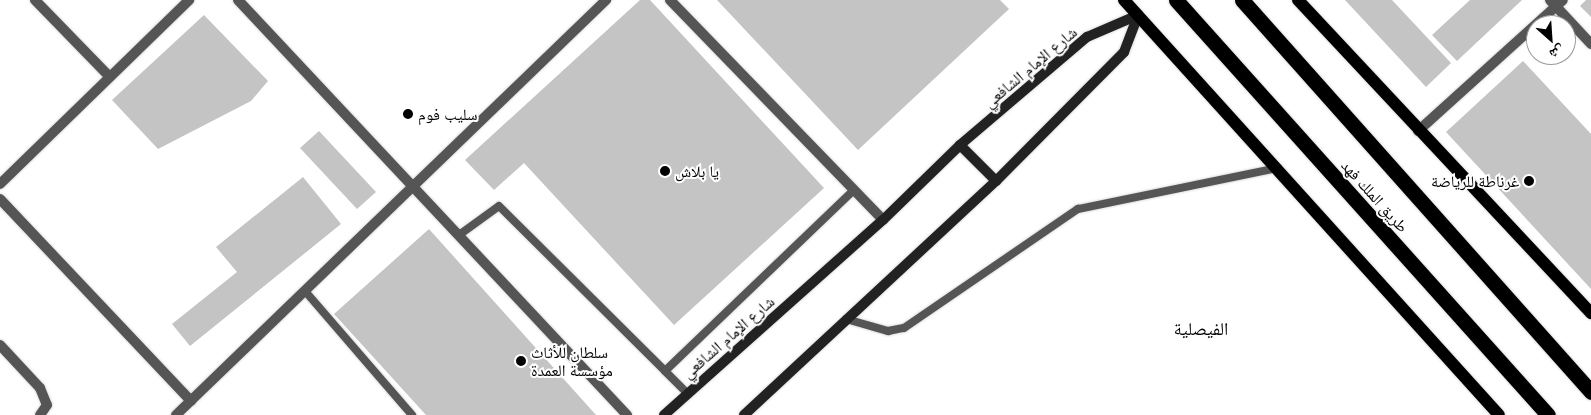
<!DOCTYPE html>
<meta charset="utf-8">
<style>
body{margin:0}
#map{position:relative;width:1591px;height:415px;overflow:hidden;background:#fff;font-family:"Noto Sans","Noto Naskh Arabic",sans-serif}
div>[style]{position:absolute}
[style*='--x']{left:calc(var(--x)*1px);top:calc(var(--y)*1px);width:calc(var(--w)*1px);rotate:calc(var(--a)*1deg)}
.building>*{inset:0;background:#c4c4c4}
.roads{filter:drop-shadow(0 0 1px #dbdbdb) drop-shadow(0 0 1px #dbdbdb)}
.lane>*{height:8px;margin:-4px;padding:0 4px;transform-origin:4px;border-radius:4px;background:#555}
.street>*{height:10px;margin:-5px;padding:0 5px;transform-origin:5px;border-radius:5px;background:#555}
.secondary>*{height:10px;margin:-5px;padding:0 5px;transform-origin:5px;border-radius:5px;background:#222}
.primary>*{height:12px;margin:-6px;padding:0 6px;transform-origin:6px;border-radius:6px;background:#000}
.highway>*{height:15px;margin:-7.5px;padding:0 7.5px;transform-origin:7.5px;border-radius:7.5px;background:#000}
.dots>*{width:14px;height:14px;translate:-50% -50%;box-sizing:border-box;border:2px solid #fff;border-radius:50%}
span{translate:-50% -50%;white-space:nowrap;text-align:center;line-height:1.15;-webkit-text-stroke:4px #fff;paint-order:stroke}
.street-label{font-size:16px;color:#000}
.poi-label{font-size:16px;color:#000}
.left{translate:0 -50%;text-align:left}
.right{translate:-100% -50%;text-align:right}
.neighbourhood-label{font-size:18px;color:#000}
.north{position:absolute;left:1526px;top:15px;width:50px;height:50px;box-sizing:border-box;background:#fff;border:1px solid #999;border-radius:50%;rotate:154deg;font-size:14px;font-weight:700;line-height:20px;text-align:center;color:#000}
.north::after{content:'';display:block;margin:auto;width:18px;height:22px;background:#000;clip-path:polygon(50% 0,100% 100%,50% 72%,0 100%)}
</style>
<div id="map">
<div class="building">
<i style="clip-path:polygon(640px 0,650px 0,824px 188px,674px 325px,524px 163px,494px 190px,465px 160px)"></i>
<i style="clip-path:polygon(717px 0,1000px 0,1009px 9px,858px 150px)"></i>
<i style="clip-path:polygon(1345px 0,1392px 0,1451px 63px,1426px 87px)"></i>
<i style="clip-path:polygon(1470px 0,1522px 0,1457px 61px,1432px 35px)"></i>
<i style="clip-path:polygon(1586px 0,1591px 0,1591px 17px,1580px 6px)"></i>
<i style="clip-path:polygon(204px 15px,268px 81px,251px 101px,158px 149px,112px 100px)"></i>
<i style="clip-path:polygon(1523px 61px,1591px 134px,1591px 289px,1446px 132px)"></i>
<i style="clip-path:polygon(319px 131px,376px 192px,357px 209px,300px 148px)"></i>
<i style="clip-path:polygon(303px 177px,341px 224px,190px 346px,172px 324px,237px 272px,216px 247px)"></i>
<i style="clip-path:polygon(429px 229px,596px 415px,426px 415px,334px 314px)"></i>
</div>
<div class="roads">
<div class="lane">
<i style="--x:459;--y:235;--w:49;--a:-35.9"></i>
<i style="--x:499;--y:206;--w:234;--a:44.8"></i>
<i style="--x:305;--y:291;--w:164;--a:49.2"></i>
<i style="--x:846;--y:319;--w:44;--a:15.9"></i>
<i style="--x:888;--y:331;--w:16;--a:-11"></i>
<i style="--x:904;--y:328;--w:211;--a:-34.4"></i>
<i style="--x:1078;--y:209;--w:204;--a:-11.6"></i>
<i style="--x:687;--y:393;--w:31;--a:-135"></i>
<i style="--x:665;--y:371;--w:260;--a:-43.8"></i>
</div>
<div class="street">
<i style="--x:35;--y:0;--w:107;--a:45.8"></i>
<i style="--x:238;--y:0;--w:569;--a:46.85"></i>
<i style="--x:670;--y:0;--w:306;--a:45.9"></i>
<i style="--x:1550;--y:0;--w:60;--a:47"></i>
<i style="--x:1418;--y:131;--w:195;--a:-42.1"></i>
<i style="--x:0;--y:184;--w:264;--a:-44.2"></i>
<i style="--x:0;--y:199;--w:278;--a:46.6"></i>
<i style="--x:0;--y:345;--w:59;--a:47.1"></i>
<i style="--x:40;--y:388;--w:18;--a:68"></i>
<i style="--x:47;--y:405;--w:12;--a:125"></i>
<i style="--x:176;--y:415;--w:598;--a:-43.98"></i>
</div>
<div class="secondary">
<i style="--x:960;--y:145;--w:51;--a:45"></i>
<i style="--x:664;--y:415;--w:293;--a:-41.7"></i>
<i style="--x:883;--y:220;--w:107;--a:-44.2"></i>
<i style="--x:960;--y:145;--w:167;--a:-40.4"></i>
<i style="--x:1087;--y:37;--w:56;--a:-23.3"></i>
<i style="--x:744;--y:415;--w:344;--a:-42.9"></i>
<i style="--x:996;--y:181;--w:182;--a:-45.2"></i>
<i style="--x:1124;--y:52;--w:40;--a:-69"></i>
</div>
<div class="primary">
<i style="--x:1124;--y:0;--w:559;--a:47.9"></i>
<i style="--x:1298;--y:0;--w:429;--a:46.9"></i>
</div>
<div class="highway">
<i style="--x:1176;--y:0;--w:557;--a:48.13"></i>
<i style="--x:1242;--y:0;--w:525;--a:48.32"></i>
</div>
</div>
<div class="dots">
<i style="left:408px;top:114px;background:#000"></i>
<i style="left:665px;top:171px;background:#000"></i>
<i style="left:1529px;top:181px;background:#000"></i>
<i style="left:521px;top:361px;background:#000"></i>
</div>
<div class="street-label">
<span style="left:1030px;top:67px;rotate:-40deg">شارع الإمام الشافعي</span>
<span style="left:1375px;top:196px;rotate:48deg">طريق الملك فهد</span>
<span style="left:728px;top:337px;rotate:-41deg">شارع الإمام الشافعي</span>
</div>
<div class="poi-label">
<span class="left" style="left:418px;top:114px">سليب فوم</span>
<span class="left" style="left:675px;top:171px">يا بلاش</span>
<span class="right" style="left:1519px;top:181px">غرناطة للرياضة</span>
<span class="left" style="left:531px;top:361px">سلطان للأثاث<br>مؤسسة العمدة</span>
</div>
<div class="neighbourhood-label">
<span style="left:1201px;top:328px">الفيصلية</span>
</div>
<div class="north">ش</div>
</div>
